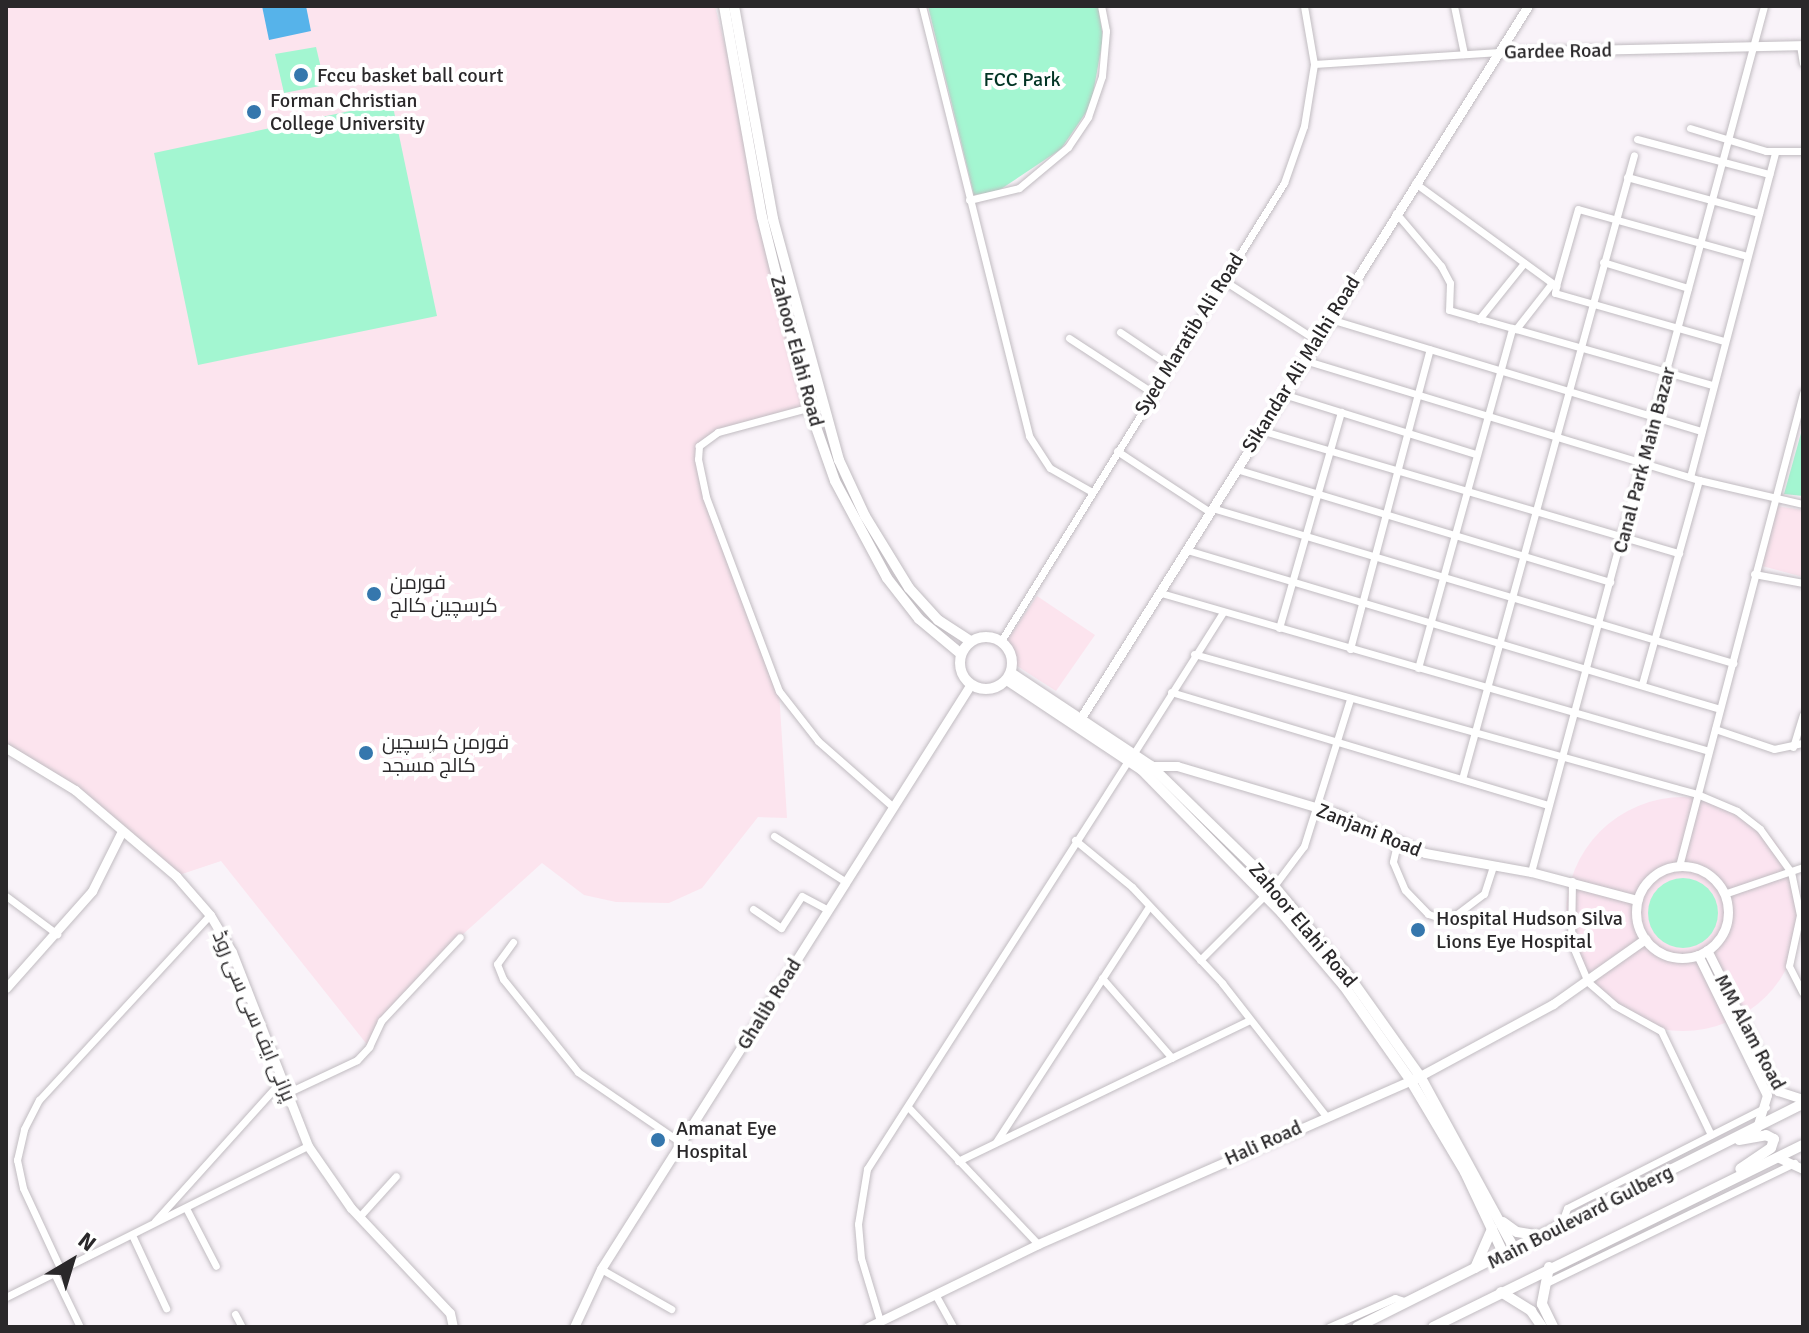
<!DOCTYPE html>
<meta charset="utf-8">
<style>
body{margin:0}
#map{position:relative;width:1809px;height:1333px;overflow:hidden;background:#f9f3f9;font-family:Signika,Cairo,sans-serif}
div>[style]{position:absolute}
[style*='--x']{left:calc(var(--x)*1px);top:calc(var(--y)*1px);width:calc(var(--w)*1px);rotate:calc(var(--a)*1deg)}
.commercial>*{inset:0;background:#fbe4f0}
.round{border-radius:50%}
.education>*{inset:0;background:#fce4ee}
.green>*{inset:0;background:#a3f6d1}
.water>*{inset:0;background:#56b3ea}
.roads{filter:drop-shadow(0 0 2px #c1bcc1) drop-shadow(0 0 2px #c1bcc1)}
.minor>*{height:7px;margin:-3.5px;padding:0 3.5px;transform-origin:3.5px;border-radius:3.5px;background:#fff}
.tertiary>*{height:9px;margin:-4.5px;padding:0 4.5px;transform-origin:4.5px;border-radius:4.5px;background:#fff}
.tertiary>.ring{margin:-4.5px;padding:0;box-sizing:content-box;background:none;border:9px solid #fff;border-radius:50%}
.secondary>*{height:10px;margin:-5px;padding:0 5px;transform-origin:5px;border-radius:5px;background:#fff}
.secondary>.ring{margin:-5px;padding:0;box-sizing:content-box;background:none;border:10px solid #fff;border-radius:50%}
.dots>*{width:22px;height:22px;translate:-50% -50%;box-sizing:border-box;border:4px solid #fff;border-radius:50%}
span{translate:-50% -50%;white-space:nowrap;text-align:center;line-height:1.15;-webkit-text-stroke:8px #fff;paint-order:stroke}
.street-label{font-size:20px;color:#2a282a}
.poi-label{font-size:20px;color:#2a282a}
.left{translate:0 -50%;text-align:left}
.park-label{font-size:20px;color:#023424}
.frame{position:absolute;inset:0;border:8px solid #2a282a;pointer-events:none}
.north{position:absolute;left:32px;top:1221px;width:80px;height:80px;-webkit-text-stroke:6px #fff;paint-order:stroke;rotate:38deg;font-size:22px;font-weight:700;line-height:32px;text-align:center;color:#2a282a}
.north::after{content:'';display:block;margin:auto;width:28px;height:36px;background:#2a282a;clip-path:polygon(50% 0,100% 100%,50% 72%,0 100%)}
</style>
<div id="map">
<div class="commercial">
<i class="round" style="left:1566px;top:797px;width:234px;height:234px"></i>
</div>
<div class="education">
<i style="clip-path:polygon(6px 6px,715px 6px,817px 407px,718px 432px,699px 447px,706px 497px,779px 691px,787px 818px,758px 817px,702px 888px,669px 903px,616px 902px,584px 895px,542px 863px,430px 964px,381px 1021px,369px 1047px,221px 861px,176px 876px,75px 790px,6px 748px)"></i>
<i style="clip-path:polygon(1776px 506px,1803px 510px,1803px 577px,1762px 566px)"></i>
<i style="clip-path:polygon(1037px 596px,1095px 635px,1056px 691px,1017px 666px,1008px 639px)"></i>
</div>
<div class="green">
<i style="clip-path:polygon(928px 6px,1098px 6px,1103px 38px,1091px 105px,1061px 149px,998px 191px,974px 195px)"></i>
<i style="clip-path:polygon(316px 47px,325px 85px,284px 93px,275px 54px)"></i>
<i style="clip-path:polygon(392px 102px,437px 316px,198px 365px,154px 153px)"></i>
<i style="clip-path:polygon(1803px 426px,1803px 496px,1784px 494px)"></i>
<i class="round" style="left:1648px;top:878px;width:70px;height:70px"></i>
</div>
<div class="water">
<i style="clip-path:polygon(262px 6px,306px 6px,311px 31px,269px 40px)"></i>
</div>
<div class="roads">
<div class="minor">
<i style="--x:922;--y:6;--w:443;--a:76"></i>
<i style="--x:1029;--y:436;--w:38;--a:57"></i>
<i style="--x:1050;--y:468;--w:48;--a:29.7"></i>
<i style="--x:1454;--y:6;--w:49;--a:78.2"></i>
<i style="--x:1800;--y:45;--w:18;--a:81"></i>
<i style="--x:1314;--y:64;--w:186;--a:-3.7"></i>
<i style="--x:1690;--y:128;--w:79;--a:16.8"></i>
<i style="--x:1766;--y:151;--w:37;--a:0"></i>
<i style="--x:1637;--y:139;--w:137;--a:14.9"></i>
<i style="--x:1627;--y:177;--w:137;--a:15.3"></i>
<i style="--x:1415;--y:183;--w:175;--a:36.1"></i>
<i style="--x:1556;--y:286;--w:7;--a:98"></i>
<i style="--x:1555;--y:293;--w:176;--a:15.9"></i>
<i style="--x:969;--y:200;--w:51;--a:-13.5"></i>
<i style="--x:1019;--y:188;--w:64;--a:-39.9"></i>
<i style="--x:1068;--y:147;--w:36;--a:-56"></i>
<i style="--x:1088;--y:117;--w:43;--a:-71.1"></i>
<i style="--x:1102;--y:76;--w:45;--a:-84.9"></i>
<i style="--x:1106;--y:31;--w:25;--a:-101"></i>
<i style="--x:1396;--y:213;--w:70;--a:49.7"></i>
<i style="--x:1441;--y:266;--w:19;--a:62"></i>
<i style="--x:1450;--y:283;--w:27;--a:92"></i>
<i style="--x:1449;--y:310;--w:274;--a:15.9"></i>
<i style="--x:1603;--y:262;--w:89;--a:17"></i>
<i style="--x:1223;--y:280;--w:111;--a:32.8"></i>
<i style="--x:1556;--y:286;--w:80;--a:-74.1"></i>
<i style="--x:1578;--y:209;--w:175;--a:15.5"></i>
<i style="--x:1330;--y:319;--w:388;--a:16.8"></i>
<i style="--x:1479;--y:319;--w:72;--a:-51.2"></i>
<i style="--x:1516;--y:329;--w:58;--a:-52"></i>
<i style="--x:1120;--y:332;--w:59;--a:34"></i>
<i style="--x:1069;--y:338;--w:100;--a:33.2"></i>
<i style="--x:1304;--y:360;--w:413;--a:16.9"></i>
<i style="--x:1699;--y:480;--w:107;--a:13"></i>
<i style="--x:1283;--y:394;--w:202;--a:17.3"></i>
<i style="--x:822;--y:404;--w:108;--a:164.9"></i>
<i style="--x:718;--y:432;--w:24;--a:144"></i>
<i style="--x:699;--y:446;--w:13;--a:94"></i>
<i style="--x:698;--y:459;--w:39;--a:78"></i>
<i style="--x:706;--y:497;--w:207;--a:69.4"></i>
<i style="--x:779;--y:691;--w:63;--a:52"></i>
<i style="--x:818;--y:741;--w:100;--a:41.3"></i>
<i style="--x:1260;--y:430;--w:437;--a:16.4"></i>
<i style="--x:1117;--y:451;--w:111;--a:33.3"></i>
<i style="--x:1236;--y:469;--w:391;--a:16.8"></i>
<i style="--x:1690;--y:477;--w:336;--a:-75.3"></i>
<i style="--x:1212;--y:508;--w:544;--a:16.57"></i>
<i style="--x:1187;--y:550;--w:556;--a:16.61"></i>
<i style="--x:1754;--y:574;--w:50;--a:10.4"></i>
<i style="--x:1161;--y:593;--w:570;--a:16.08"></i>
<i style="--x:1279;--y:628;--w:225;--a:-74"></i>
<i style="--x:1001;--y:641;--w:538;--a:-58.29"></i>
<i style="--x:1284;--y:183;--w:60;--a:-70.7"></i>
<i style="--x:1304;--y:126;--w:63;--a:-80.8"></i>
<i style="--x:1314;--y:64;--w:59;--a:-99.8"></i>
<i style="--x:1350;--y:649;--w:310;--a:-75.1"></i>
<i style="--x:1194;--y:654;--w:522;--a:15.55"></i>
<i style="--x:1697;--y:794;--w:43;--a:23"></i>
<i style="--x:1737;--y:811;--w:29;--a:38"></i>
<i style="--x:1760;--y:829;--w:53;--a:54.2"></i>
<i style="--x:1791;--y:872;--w:44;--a:78.2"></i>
<i style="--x:1800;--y:915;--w:52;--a:102.2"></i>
<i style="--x:1789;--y:966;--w:30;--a:63"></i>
<i style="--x:1418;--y:668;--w:353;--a:-74.5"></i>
<i style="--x:1642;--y:684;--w:212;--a:-74.4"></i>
<i style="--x:1171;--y:692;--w:394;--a:16.7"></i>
<i style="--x:1715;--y:729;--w:62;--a:18.7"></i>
<i style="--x:1774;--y:749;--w:30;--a:-12"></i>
<i style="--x:1793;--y:747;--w:34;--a:-73"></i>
<i style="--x:1134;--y:753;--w:167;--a:-57.7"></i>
<i style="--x:1462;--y:779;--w:647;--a:-74.59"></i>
<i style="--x:774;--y:836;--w:85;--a:32.6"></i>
<i style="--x:1075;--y:840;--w:74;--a:39.5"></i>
<i style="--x:1132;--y:887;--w:132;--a:46.8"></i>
<i style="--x:1222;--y:983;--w:167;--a:52"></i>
<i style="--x:1397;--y:844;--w:18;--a:103"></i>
<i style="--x:1393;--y:862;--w:30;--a:67"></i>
<i style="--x:1405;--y:890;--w:33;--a:46"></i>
<i style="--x:1428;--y:914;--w:14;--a:17"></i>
<i style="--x:1441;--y:918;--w:16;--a:-14"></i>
<i style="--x:1457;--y:914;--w:34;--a:-37"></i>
<i style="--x:1484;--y:894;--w:29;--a:-72"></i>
<i style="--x:1679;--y:866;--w:490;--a:-75.3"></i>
<i style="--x:1531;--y:872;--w:897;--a:-74.94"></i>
<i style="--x:1572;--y:881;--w:61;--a:90.9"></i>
<i style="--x:1571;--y:942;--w:43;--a:67"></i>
<i style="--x:1588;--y:982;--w:35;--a:41"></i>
<i style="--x:1614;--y:1005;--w:54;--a:29"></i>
<i style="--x:1661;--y:1031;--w:115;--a:64.3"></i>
<i style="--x:1724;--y:894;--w:83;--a:-18.9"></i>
<i style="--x:6;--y:896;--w:64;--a:36.7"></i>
<i style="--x:753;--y:909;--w:34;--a:34"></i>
<i style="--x:781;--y:928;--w:38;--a:-57"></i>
<i style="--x:802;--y:896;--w:30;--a:28"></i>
<i style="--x:513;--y:942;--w:27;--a:126"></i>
<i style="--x:497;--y:964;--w:16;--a:68"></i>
<i style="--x:503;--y:979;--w:119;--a:51.1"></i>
<i style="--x:578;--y:1072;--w:124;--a:34.5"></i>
<i style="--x:1200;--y:960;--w:105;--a:-45"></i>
<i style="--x:1274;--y:886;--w:50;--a:-53.1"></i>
<i style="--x:1304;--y:846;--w:154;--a:-72.6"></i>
<i style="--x:1102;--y:978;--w:106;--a:48.8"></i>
<i style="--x:287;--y:1093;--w:77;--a:-25.2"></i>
<i style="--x:357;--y:1060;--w:18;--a:-47"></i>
<i style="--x:369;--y:1047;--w:29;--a:-65"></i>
<i style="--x:381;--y:1021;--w:115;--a:-46.8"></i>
<i style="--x:908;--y:1107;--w:189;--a:46.5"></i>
<i style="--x:996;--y:1142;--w:281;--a:-57"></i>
<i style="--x:958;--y:1161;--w:324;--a:-25.8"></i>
<i style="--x:186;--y:1208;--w:65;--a:62.7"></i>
<i style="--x:359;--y:1217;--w:55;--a:-47.9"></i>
<i style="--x:155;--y:1221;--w:190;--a:-48"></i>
<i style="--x:1561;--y:1224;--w:17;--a:-69"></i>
<i style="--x:1567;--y:1208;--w:223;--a:-26.9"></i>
<i style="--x:132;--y:1235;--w:81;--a:65"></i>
<i style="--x:601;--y:1269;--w:81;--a:29.7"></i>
<i style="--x:61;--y:1270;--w:90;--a:-114.9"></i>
<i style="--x:23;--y:1188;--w:29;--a:-102"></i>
<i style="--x:17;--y:1160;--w:32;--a:-77"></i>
<i style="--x:24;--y:1129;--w:33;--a:-63"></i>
<i style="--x:39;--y:1100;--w:252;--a:-47.3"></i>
<i style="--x:54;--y:1273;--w:60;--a:64.3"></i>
<i style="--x:1546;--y:1283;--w:276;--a:-25.8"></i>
<i style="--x:935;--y:1294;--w:38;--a:61"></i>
<i style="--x:6;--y:1297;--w:338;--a:-26.6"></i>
<i style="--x:235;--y:1314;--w:15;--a:62"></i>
<i style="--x:880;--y:1321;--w:66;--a:-106.8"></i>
<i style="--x:861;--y:1258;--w:34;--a:-95"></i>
<i style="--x:858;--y:1224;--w:56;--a:-80.7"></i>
<i style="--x:867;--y:1169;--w:487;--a:-57.4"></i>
<i style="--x:1329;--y:1327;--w:72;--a:-23.7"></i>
<i style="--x:1395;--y:1298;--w:13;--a:18"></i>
</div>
<div class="tertiary">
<i style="--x:1500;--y:52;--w:303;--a:-1.3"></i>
<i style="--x:1077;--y:724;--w:848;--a:-57.87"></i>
<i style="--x:6;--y:748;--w:81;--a:31.3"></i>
<i style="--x:75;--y:790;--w:133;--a:40.4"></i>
<i style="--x:176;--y:876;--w:52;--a:48.9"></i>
<i style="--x:210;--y:915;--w:43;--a:59.3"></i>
<i style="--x:232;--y:952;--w:208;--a:68.6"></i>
<i style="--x:308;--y:1146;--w:75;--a:55.3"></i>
<i style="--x:351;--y:1208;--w:144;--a:46.7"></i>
<i style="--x:450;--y:1313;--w:14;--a:78"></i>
<i style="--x:1151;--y:766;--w:26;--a:0"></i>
<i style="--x:1177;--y:766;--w:169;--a:16.5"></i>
<i style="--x:1339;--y:814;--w:94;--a:24.4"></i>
<i style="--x:1425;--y:853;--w:108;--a:10.2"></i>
<i style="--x:1531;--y:872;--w:110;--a:14.8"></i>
<i class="ring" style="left:1636px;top:866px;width:83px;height:83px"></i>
<i style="--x:1707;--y:950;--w:158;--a:63.3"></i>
<i style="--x:1778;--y:1091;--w:26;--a:18"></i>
<i style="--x:1698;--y:955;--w:156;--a:63.8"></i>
<i style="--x:1767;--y:1095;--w:34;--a:107"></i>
<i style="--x:6;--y:988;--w:130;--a:-48.4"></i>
<i style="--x:92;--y:891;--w:67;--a:-63.4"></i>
<i style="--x:1777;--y:1157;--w:29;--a:25"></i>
<i style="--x:574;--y:1327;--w:64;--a:-65"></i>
<i style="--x:601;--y:1269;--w:692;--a:-57.69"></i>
<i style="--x:868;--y:1327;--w:189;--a:-26"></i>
<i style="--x:1038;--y:1244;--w:417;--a:-23.7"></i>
<i style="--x:1420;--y:1076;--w:151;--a:-28.4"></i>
<i style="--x:1553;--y:1004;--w:113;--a:-35.2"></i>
</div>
<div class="secondary">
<i style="--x:724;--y:6;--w:214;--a:79.8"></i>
<i style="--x:762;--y:217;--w:196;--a:76.1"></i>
<i style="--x:809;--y:407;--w:78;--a:70.6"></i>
<i style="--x:835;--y:481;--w:110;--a:61.8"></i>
<i style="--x:887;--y:578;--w:52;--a:52"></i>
<i style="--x:919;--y:619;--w:55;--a:39.8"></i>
<i style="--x:734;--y:6;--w:217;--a:79.6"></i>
<i style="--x:773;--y:219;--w:250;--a:74.7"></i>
<i style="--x:839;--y:460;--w:62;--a:65.1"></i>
<i style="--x:865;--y:516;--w:84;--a:58.6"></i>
<i style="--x:909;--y:588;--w:43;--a:47.8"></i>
<i style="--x:938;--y:620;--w:38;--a:33"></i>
<i class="ring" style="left:960px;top:637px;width:42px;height:42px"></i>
<i style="--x:1011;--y:673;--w:168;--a:33.6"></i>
<i style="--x:1151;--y:766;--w:172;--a:44.3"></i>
<i style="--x:1274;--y:886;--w:121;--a:50.4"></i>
<i style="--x:1351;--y:979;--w:119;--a:54.6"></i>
<i style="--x:1420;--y:1076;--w:198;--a:61.4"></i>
<i style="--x:1007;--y:680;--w:162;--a:33.7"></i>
<i style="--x:1142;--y:770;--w:200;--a:45.6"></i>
<i style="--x:1282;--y:913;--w:96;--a:49.7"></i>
<i style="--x:1344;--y:986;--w:113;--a:54.8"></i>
<i style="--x:1409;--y:1078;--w:109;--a:59.2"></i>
<i style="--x:1465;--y:1172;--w:92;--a:64.8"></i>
<i style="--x:1739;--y:1140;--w:27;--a:-10"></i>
<i style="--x:1766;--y:1135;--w:9;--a:27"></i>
<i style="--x:1774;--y:1139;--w:9;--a:108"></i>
<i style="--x:1771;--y:1148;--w:37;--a:146"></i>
<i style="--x:1503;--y:1222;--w:17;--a:36"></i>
<i style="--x:1517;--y:1232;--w:26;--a:9"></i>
<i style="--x:1549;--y:1267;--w:38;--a:101"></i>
<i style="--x:1542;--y:1304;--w:25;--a:64"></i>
<i style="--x:1475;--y:1268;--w:43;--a:-66.4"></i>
<i style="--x:1501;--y:1292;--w:36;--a:32"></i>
<i style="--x:1531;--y:1311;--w:19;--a:55"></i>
<i style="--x:1357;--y:1327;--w:499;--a:-26.6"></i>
<i style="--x:1433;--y:1327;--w:412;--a:-26.2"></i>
</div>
</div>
<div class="dots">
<i style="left:301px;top:75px;background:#3577ad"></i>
<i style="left:254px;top:112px;background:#3577ad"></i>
<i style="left:374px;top:594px;background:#3577ad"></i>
<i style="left:366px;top:753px;background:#3577ad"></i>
<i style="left:1418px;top:930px;background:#3577ad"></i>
<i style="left:658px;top:1140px;background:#3577ad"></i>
</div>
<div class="street-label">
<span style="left:1558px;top:51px;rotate:-1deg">Gardee Road</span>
<span style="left:1189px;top:334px;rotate:-58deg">Syed Maratib Ali Road</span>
<span style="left:797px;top:351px;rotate:75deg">Zahoor Elahi Road</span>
<span style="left:1301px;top:364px;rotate:-58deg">Sikandar Ali Malhi Road</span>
<span style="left:1644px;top:460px;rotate:-75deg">Canal Park Main Bazar</span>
<span style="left:1369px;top:830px;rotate:22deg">Zanjani Road</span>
<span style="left:1303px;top:925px;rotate:50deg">Zahoor Elahi Road</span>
<span style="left:769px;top:1004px;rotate:-58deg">Ghalib Road</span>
<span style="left:254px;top:1016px;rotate:67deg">پرانی ایف سی سی روڈ</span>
<span style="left:1750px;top:1032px;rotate:62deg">MM Alam Road</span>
<span style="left:1263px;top:1143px;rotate:-24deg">Hali Road</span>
<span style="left:1580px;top:1217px;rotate:-27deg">Main Boulevard Gulberg</span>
</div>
<div class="poi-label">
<span class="left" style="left:317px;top:75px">Fccu basket ball court</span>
<span class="left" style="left:270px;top:112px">Forman Christian<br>College University</span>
<span class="left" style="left:390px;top:594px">فورمن<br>کرسچین کالج</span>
<span class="left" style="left:382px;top:754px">فورمن کرسچین<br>کالج مسجد</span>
<span class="left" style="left:1436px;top:930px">Hospital Hudson Silva<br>Lions Eye Hospital</span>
<span class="left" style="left:676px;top:1140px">Amanat Eye<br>Hospital</span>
</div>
<div class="park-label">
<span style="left:1022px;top:79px">FCC Park</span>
</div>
<div class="frame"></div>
<div class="north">N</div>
</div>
